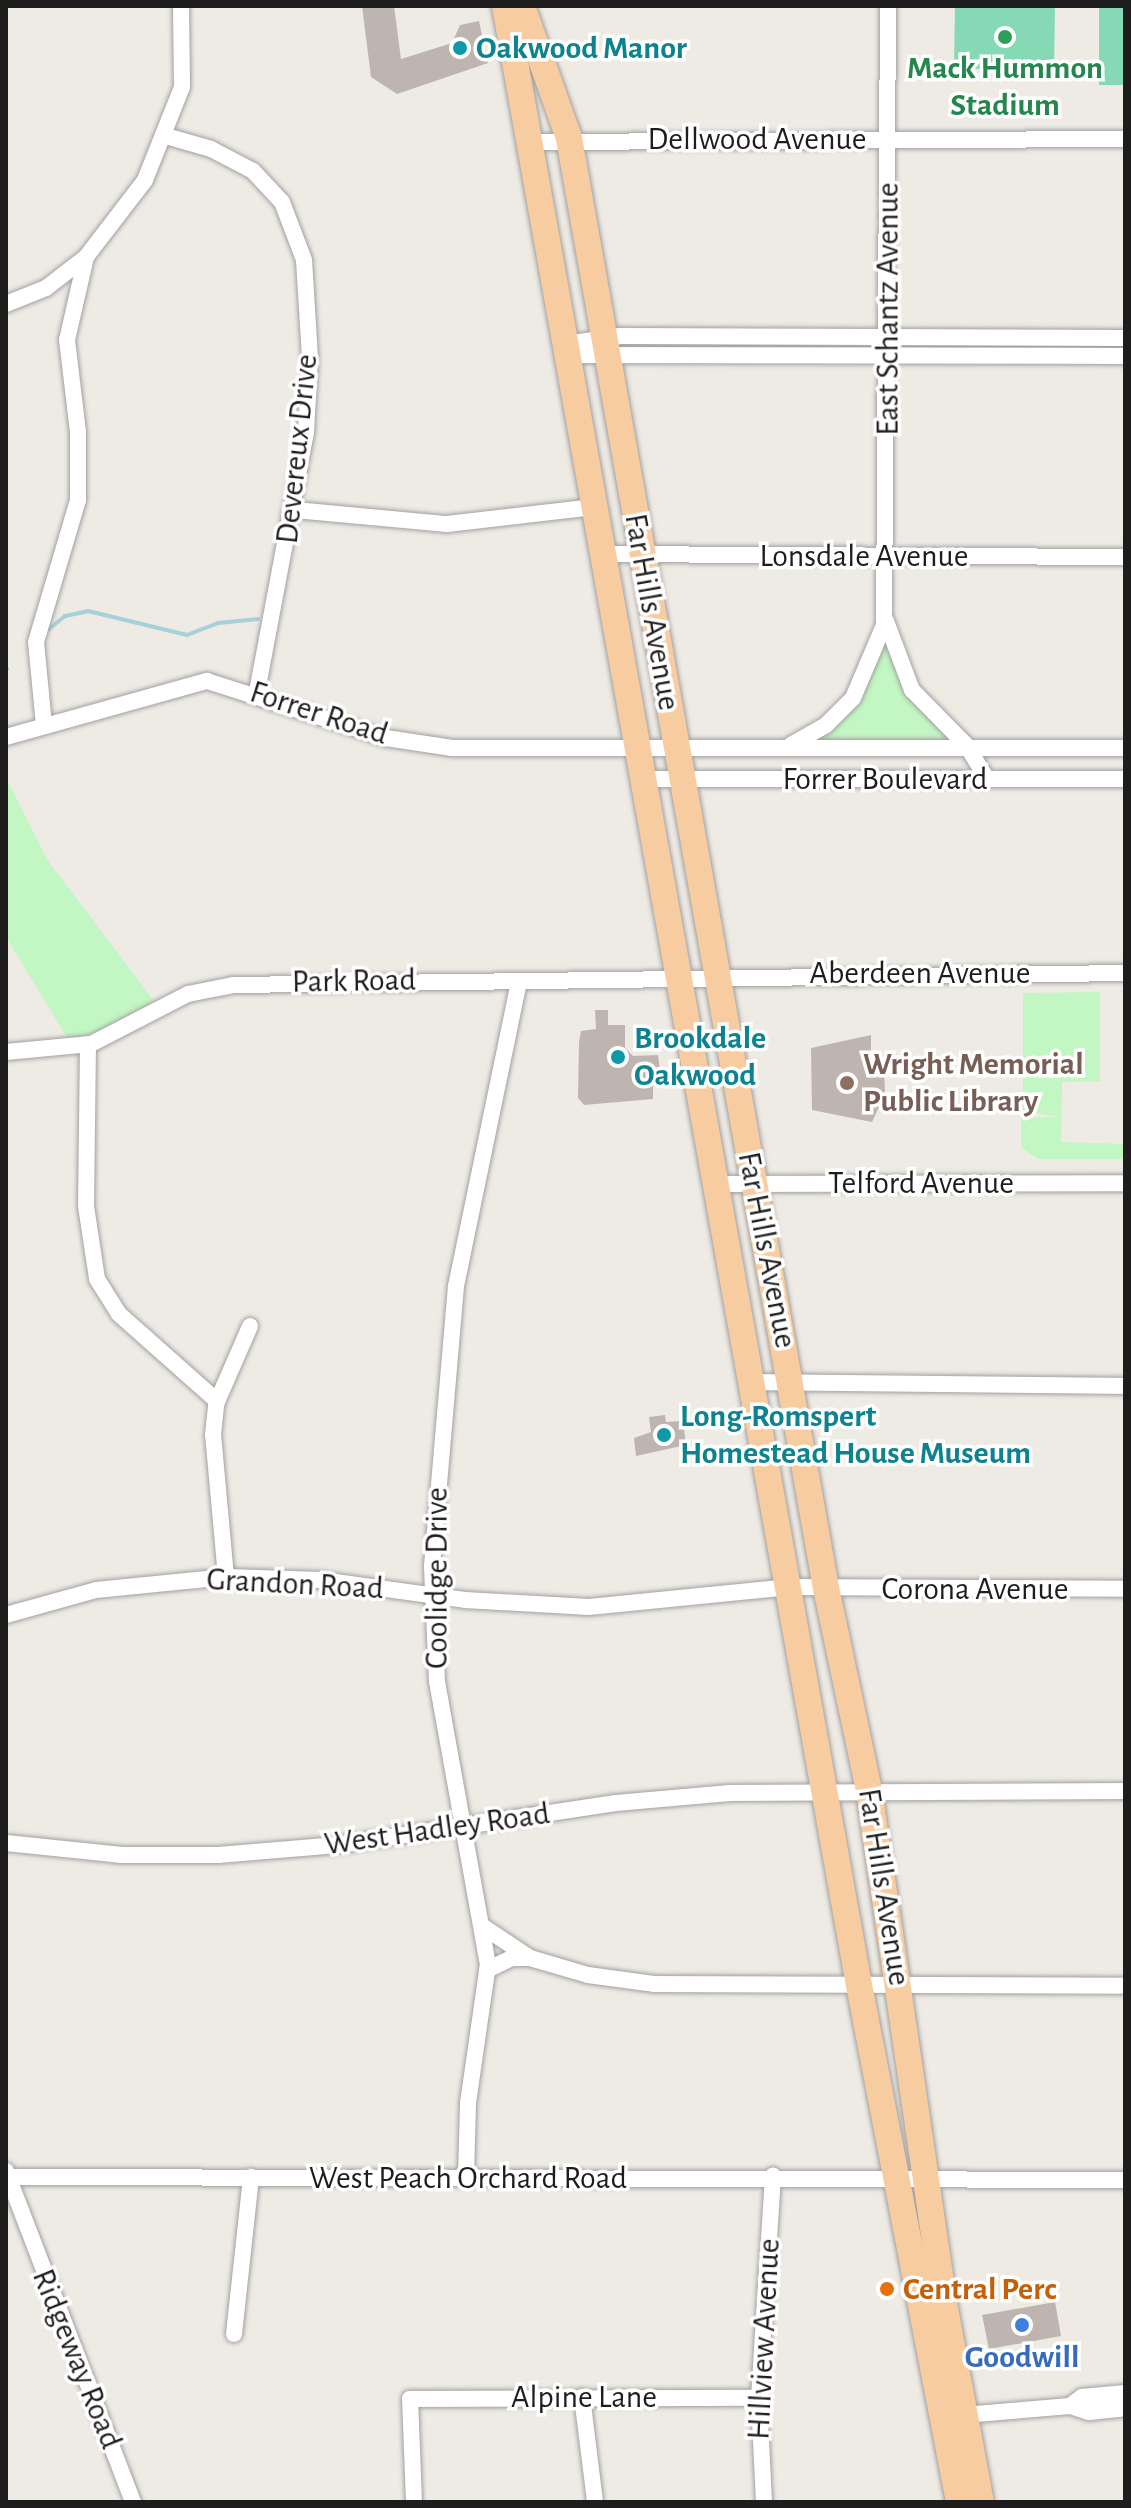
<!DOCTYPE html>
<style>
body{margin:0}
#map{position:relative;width:1131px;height:2508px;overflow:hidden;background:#eeeae4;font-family:"Alegreya Sans",sans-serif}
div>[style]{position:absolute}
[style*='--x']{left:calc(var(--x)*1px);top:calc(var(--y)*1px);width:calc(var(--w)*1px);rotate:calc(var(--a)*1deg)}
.park>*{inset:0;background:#c2f6c3}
.pitch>*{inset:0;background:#85d9b4}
.stream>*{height:4px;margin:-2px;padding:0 2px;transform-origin:2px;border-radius:2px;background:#a6d1da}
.building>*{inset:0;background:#beb5b0}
.roads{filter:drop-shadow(0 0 2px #a1a1a1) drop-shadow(0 0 2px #a1a1a1)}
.minor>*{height:16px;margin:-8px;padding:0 8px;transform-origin:8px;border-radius:8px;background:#fff}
.primary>*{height:26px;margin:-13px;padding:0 13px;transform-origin:13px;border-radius:13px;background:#f7cca0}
.dots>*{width:22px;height:22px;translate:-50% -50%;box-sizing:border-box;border:4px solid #fff;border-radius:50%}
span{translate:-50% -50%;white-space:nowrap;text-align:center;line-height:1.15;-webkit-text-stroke:7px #fff;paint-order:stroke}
.culture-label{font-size:32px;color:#0d838f;font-weight:700}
.left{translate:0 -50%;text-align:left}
.leisure-label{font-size:32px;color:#27864d;font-weight:700}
.street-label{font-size:32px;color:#1d1d1d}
.education-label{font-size:32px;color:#785e54;font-weight:700}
.food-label{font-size:32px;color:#c56008;font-weight:700}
.shop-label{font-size:32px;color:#366cbe;font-weight:700}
.frame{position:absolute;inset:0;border:8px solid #1d1d1d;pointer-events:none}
</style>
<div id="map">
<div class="park">
<i style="clip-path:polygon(884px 625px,900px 667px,967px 746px,812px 746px,810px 733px,839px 715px)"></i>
<i style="clip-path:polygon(6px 778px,48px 861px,154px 1001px,99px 1032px,68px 1039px,6px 937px)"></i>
<i style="clip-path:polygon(1100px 992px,1100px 1081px,1062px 1082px,1061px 1142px,1125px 1144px,1125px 1159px,1038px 1159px,1021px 1147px,1021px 1118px,1059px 1117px,1023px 1111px,1023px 993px)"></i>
</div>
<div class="pitch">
<i style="clip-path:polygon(955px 6px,1055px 6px,1054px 69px,954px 69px)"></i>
<i style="clip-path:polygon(1099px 6px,1125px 6px,1125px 85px,1099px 85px)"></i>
</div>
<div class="stream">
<i style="--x:49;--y:629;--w:21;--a:-39"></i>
<i style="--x:65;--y:616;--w:24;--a:-12"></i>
<i style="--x:88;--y:611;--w:102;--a:13.6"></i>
<i style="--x:187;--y:635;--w:33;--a:-21"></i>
<i style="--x:218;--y:623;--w:40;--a:-5.7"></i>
<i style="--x:6;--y:669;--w:1;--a:0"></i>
</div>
<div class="building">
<i style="clip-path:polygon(362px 6px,394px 6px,401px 59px,452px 43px,460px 25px,479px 21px,488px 63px,397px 94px,371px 77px)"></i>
<i style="clip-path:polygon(595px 1010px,608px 1010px,608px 1025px,625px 1025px,625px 1048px,633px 1056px,658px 1055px,662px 1086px,653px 1086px,653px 1099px,584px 1105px,578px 1098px,579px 1042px,581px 1031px,596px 1029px)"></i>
<i style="clip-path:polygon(871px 1035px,871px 1069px,884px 1069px,885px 1094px,872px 1122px,812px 1110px,811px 1048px)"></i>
<i style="clip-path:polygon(665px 1415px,666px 1422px,683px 1421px,686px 1445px,636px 1456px,634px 1438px,651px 1432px,649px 1417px)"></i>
<i style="clip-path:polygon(1055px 2302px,1061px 2336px,989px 2349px,982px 2315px)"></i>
</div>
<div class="roads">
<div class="minor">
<i style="--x:166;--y:136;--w:47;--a:16.1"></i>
<i style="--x:211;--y:149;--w:47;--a:27.6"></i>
<i style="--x:253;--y:171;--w:42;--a:46.9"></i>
<i style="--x:282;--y:202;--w:62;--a:69.2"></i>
<i style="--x:304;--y:260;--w:99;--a:86.5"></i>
<i style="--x:310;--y:359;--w:73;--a:93.1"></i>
<i style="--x:306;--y:432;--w:265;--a:100.7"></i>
<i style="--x:532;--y:142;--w:593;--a:-0.29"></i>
<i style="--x:6;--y:304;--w:43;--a:-21.8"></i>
<i style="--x:46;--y:288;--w:51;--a:-37.8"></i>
<i style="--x:86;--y:257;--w:97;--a:-52.5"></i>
<i style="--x:145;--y:180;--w:100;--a:-68.3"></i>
<i style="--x:182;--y:87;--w:81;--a:-90.7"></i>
<i style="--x:566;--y:344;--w:55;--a:-8.4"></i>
<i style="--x:620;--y:336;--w:505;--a:0.23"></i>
<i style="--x:568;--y:355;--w:557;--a:0.1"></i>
<i style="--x:295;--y:510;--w:153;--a:5.3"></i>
<i style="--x:447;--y:524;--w:148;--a:-6.6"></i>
<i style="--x:602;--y:554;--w:523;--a:0.33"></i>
<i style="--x:886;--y:621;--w:74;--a:69.4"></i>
<i style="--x:912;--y:690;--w:78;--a:45.5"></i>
<i style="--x:967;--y:746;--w:39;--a:59"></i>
<i style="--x:44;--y:725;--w:83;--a:-95.5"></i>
<i style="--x:36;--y:642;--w:148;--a:-73.5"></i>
<i style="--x:78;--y:500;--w:68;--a:-90"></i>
<i style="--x:78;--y:432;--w:93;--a:-96.8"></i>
<i style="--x:67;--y:340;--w:85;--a:-77.1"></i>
<i style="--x:6;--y:737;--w:209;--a:-15.6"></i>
<i style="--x:207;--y:681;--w:188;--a:17.7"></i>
<i style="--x:386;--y:738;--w:67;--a:8.6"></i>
<i style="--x:452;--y:748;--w:673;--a:0"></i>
<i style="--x:791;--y:745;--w:40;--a:-29.7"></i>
<i style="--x:826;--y:725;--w:38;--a:-45"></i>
<i style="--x:853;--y:698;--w:79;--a:-67"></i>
<i style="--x:884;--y:625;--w:619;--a:-89.63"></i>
<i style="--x:644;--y:779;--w:481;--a:0"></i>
<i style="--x:88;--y:1044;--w:162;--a:90.7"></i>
<i style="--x:86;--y:1206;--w:74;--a:81.4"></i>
<i style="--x:97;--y:1279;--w:41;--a:57.8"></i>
<i style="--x:119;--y:1314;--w:131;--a:41.6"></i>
<i style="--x:6;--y:1052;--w:85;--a:-5.4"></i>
<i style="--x:91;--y:1044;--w:109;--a:-27.3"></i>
<i style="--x:188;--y:994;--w:47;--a:-11.1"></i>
<i style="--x:234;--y:985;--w:891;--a:-0.77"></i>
<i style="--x:717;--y:1184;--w:408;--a:-0.1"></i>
<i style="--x:754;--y:1382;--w:371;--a:0.6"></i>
<i style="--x:226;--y:1577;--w:143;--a:-95.2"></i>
<i style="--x:213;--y:1435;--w:31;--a:-84"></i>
<i style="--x:216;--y:1404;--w:85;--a:-66.4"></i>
<i style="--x:6;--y:1615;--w:93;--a:-15.5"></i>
<i style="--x:96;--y:1590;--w:131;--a:-5.7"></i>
<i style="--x:226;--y:1577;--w:95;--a:1.8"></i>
<i style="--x:321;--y:1580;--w:145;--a:7.9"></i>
<i style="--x:465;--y:1600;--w:124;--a:3.2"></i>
<i style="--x:589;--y:1607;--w:202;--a:-5.7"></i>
<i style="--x:790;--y:1587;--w:335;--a:0.3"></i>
<i style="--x:6;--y:1843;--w:117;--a:5.9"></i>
<i style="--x:122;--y:1855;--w:96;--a:0"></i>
<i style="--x:218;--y:1855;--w:120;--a:-4.8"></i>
<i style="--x:338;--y:1845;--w:281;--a:-8.6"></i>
<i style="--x:616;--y:1803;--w:114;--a:-5"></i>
<i style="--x:730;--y:1793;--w:395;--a:-0.3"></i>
<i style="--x:482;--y:1926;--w:58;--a:33.7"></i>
<i style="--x:530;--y:1958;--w:60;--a:16.3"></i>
<i style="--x:588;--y:1975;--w:68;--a:7.7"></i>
<i style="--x:655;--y:1984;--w:470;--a:0.2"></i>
<i style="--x:487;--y:1970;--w:28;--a:-26"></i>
<i style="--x:512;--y:1958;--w:18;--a:0"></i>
<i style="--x:6;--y:2171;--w:355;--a:69"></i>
<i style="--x:466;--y:2176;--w:73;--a:-88.4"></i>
<i style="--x:468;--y:2103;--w:139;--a:-81.8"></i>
<i style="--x:488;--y:1965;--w:288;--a:-100.2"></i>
<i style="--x:437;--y:1682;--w:116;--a:-92.5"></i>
<i style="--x:432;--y:1566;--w:281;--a:-85.1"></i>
<i style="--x:456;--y:1286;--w:311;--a:-78.3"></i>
<i style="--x:8;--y:2177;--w:1117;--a:0.15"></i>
<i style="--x:234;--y:2334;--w:158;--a:-83.8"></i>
<i style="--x:582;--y:2397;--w:106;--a:82.9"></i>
<i style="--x:1070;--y:2406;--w:15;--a:-37"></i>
<i style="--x:1082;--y:2397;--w:43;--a:-5.3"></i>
<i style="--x:964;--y:2415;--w:106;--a:-4.9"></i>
<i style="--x:1070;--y:2406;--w:20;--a:18"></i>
<i style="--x:1089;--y:2412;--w:36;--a:-6"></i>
<i style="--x:414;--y:2502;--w:103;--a:-92.2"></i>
<i style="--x:410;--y:2399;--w:349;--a:-0.2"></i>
<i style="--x:764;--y:2502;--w:104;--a:-92.8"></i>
<i style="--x:759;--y:2398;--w:223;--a:-86.4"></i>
</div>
<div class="primary">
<i style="--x:505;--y:6;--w:2010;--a:79.86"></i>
<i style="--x:859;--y:1985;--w:527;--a:79.05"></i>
<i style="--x:522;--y:6;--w:140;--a:70.4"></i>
<i style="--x:569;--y:138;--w:1473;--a:79.95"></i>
<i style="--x:826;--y:1588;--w:207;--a:78"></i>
<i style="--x:869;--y:1790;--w:518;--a:81.68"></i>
<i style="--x:944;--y:2303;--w:202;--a:79.5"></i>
</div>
</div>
<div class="dots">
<i style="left:1005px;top:37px;background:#2e9e5b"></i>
<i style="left:460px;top:48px;background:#0f9aa8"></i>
<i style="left:618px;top:1057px;background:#0f9aa8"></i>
<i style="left:847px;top:1083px;background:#8d6e63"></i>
<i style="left:664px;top:1435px;background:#0f9aa8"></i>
<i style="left:887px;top:2289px;background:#e8710a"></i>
<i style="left:1022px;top:2325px;background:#3f7fe0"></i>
</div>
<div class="culture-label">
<span class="left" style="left:476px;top:48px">Oakwood Manor</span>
<span class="left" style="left:634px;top:1057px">Brookdale<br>Oakwood</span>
<span class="left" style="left:680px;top:1435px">Long-Romspert<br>Homestead House Museum</span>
</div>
<div class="leisure-label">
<span style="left:1005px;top:87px">Mack Hummon<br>Stadium</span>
</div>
<div class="street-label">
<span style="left:757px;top:139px">Dellwood Avenue</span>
<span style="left:888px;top:309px;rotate:-90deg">East Schantz Avenue</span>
<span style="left:297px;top:449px;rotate:-84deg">Devereux Drive</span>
<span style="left:864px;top:556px">Lonsdale Avenue</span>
<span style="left:652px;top:612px;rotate:80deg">Far Hills Avenue</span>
<span style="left:319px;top:713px;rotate:18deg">Forrer Road</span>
<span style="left:885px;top:779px">Forrer Boulevard</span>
<span style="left:920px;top:973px">Aberdeen Avenue</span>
<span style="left:354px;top:981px;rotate:-1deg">Park Road</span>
<span style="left:921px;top:1183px">Telford Avenue</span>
<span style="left:767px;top:1250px;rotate:79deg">Far Hills Avenue</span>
<span style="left:437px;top:1578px;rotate:-90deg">Coolidge Drive</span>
<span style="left:295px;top:1584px;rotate:3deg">Grandon Road</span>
<span style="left:975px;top:1589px">Corona Avenue</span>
<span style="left:437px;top:1829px;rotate:-8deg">West Hadley Road</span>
<span style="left:884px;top:1887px;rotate:81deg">Far Hills Avenue</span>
<span style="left:468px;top:2178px">West Peach Orchard Road</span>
<span style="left:764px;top:2339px;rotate:-87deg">Hillview Avenue</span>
<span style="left:77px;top:2359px;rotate:68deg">Ridgeway Road</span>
<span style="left:584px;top:2397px">Alpine Lane</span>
</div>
<div class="education-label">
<span class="left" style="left:863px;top:1083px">Wright Memorial<br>Public Library</span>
</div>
<div class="food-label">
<span class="left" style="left:903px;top:2289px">Central Perc</span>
</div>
<div class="shop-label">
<span style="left:1022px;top:2357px">Goodwill</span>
</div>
<div class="frame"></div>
</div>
